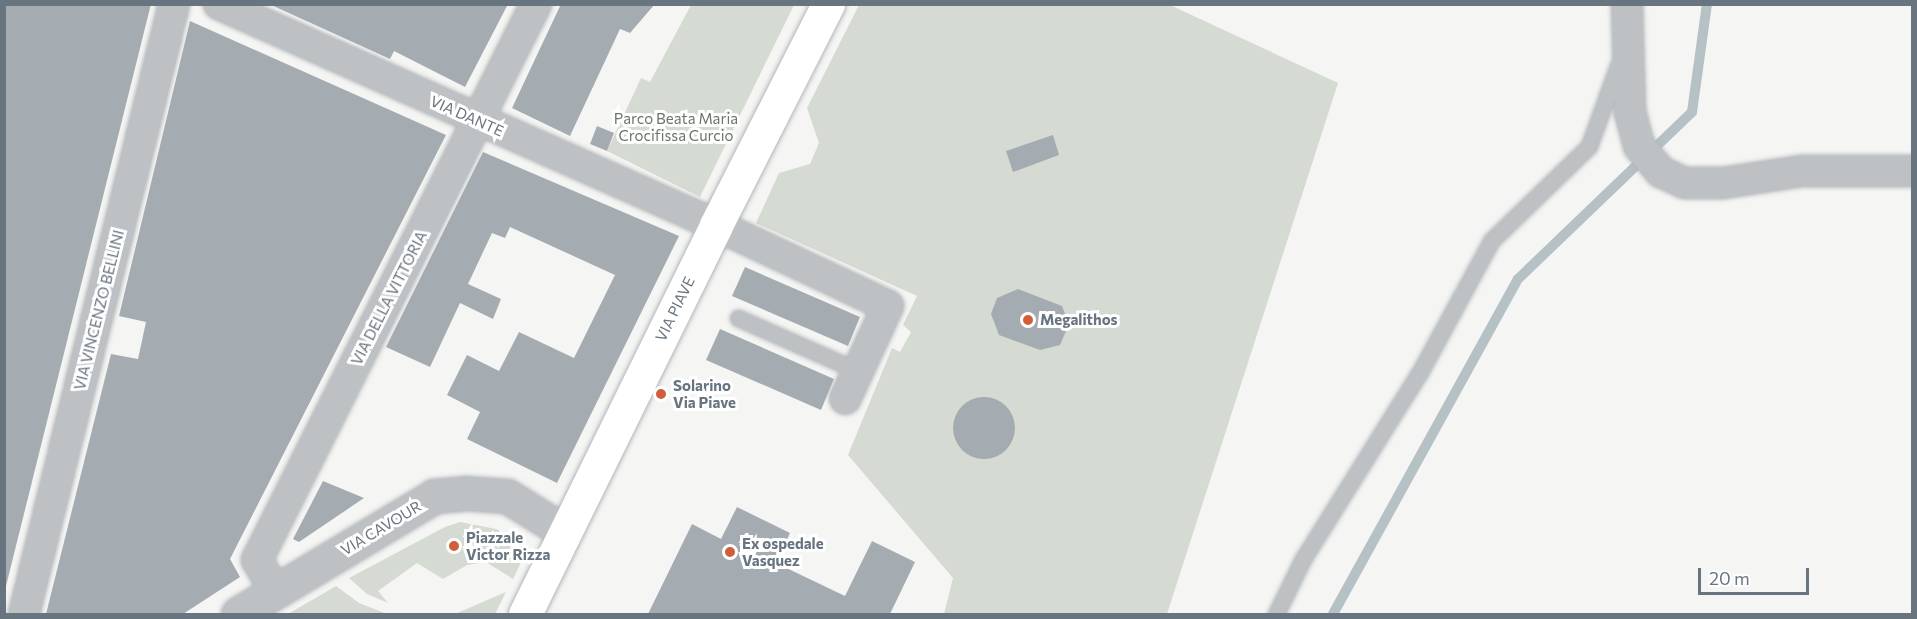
<!DOCTYPE html>
<style>
body{margin:0}
#map{position:relative;width:1917px;height:619px;overflow:hidden;background:#f5f5f3;font-family:Commissioner,sans-serif}
div>[style]{position:absolute}
[style*='--x']{left:calc(var(--x)*1px);top:calc(var(--y)*1px);width:calc(var(--w)*1px);rotate:calc(var(--a)*1deg)}
.green>*{inset:0;background:#d5dad2}
.stream>*{height:10px;margin:-5px;padding:0 5px;transform-origin:5px;border-radius:5px;background:#b6c1c5}
.building>*{inset:0;background:#a5acb1}
.round{border-radius:50%}
.roads{filter:drop-shadow(0 0 2px #b2b6ba) drop-shadow(0 0 2px #b2b6ba)}
.service>*{height:15px;margin:-7.5px;padding:0 7.5px;transform-origin:7.5px;border-radius:7.5px;background:#bdc1c4}
.minor>*{height:30px;margin:-15px;padding:0 15px;transform-origin:15px;border-radius:15px;background:#bdc1c4}
.tertiary>*{height:33px;margin:-16.5px;padding:0 16.5px;transform-origin:16.5px;border-radius:16.5px;background:#bdc1c4}
.secondary>*{height:33px;margin:-16.5px;padding:0 16.5px;transform-origin:16.5px;border-radius:16.5px;background:#fff}
.dots>*{width:16px;height:16px;translate:-50% -50%;box-sizing:border-box;border:3px solid #fff;border-radius:50%}
span{translate:-50% -50%;white-space:nowrap;text-align:center;line-height:1.15;-webkit-text-stroke:6px #fff;paint-order:stroke}
.street-label{font-size:15px;color:#687580}
.park-label{font-size:15px;color:#697866}
.poi-label{font-size:15px;color:#687580;font-weight:700}
.left{translate:0 -50%;text-align:left}
.frame{position:absolute;inset:0;border:6px solid #687580;pointer-events:none}
.scale{position:absolute;left:1698px;top:568px;width:111px;height:27px;box-sizing:border-box;border:3px solid #687580;border-top:0;padding-left:8px;font-size:18px;line-height:21px;white-space:nowrap;color:#687580;-webkit-text-stroke:4px #fff;paint-order:stroke}
</style>
<div id="map">
<div class="green">
<i style="clip-path:polygon(691px 5px,794px 5px,700px 197px,607px 151px,641px 78px,650px 82px)"></i>
<i style="clip-path:polygon(859px 5px,1170px 5px,1338px 83px,1167px 614px,944px 614px,953px 578px,848px 455px,892px 348px,900px 352px,911px 332px,903px 325px,917px 296px,756px 223px,779px 173px,810px 164px,819px 143px,807px 108px)"></i>
<i style="clip-path:polygon(460px 522px,496px 529px,516px 539px,522px 545px,524px 556px,513px 579px,486px 562px,467px 565px,443px 579px,417px 563px,378px 591px,388px 603px,367px 594px,349px 578px,445px 527px)"></i>
<i style="clip-path:polygon(336px 586px,359px 603px,387px 614px,399px 614px,288px 614px)"></i>
<i style="clip-path:polygon(506px 592px,495px 614px,455px 614px)"></i>
</div>
<div class="stream">
<i style="--x:1333;--y:614;--w:383;--a:-61.1"></i>
<i style="--x:1518;--y:279;--w:241;--a:-43.8"></i>
<i style="--x:1692;--y:112;--w:109;--a:-82.1"></i>
</div>
<div class="building">
<i style="clip-path:polygon(4px 4px,151px 4px,5px 590px,4px 590px)"></i>
<i style="clip-path:polygon(269px 4px,508px 4px,465px 87px,394px 51px,390px 59px)"></i>
<i style="clip-path:polygon(561px 4px,655px 4px,630px 33px,620px 29px,570px 136px,512px 108px)"></i>
<i style="clip-path:polygon(190px 21px,446px 135px,230px 559px,240px 577px,183px 614px,46px 614px,111px 354px,138px 359px,146px 322px,119px 316px)"></i>
<i style="clip-path:polygon(597px 126px,614px 133px,607px 151px,590px 144px)"></i>
<i style="clip-path:polygon(1053px 135px,1059px 155px,1013px 172px,1006px 151px)"></i>
<i style="clip-path:polygon(483px 152px,679px 236px,557px 483px,467px 439px,480px 412px,447px 395px,467px 355px,499px 371px,519px 332px,574px 358px,615px 275px,510px 227px,505px 238px,492px 233px,468px 284px,501px 299px,493px 319px,460px 303px,430px 367px,386px 347px)"></i>
<i style="clip-path:polygon(745px 267px,860px 317px,848px 346px,732px 296px)"></i>
<i style="clip-path:polygon(1018px 289px,1062px 306px,1069px 324px,1060px 345px,1040px 350px,999px 335px,991px 314px,997px 298px)"></i>
<i style="clip-path:polygon(720px 329px,834px 379px,821px 410px,706px 360px)"></i>
<i class="round" style="left:953px;top:397px;width:62px;height:62px"></i>
<i style="clip-path:polygon(323px 481px,364px 498px,299px 542px,293px 539px)"></i>
<i style="clip-path:polygon(737px 507px,790px 533px,776px 563px,845px 596px,872px 541px,915px 562px,890px 614px,648px 614px,692px 524px,721px 539px)"></i>
</div>
<div class="roads">
<div class="service">
<i style="--x:738;--y:318;--w:131;--a:23.8"></i>
<i style="--x:1276;--y:614;--w:61;--a:-63.9"></i>
<i style="--x:1303;--y:559;--w:221;--a:-58"></i>
<i style="--x:1420;--y:372;--w:149;--a:-61.5"></i>
<i style="--x:1491;--y:241;--w:136;--a:-44.1"></i>
<i style="--x:1589;--y:146;--w:85;--a:-70.1"></i>
<i style="--x:1618;--y:66;--w:8;--a:-40"></i>
</div>
<div class="minor">
<i style="--x:219;--y:4;--w:544;--a:23.97"></i>
<i style="--x:716;--y:225;--w:190;--a:25.2"></i>
<i style="--x:888;--y:306;--w:102;--a:114.8"></i>
<i style="--x:1627;--y:4;--w:108;--a:88.4"></i>
<i style="--x:1630;--y:112;--w:35;--a:75"></i>
<i style="--x:1639;--y:146;--w:34;--a:50"></i>
<i style="--x:1661;--y:172;--w:26;--a:25"></i>
<i style="--x:1685;--y:183;--w:38;--a:0"></i>
<i style="--x:1723;--y:183;--w:80;--a:-8.6"></i>
<i style="--x:1802;--y:171;--w:110;--a:0"></i>
<i style="--x:275;--y:591;--w:36;--a:-120"></i>
<i style="--x:257;--y:560;--w:622;--a:-63.35"></i>
<i style="--x:24;--y:614;--w:628;--a:-76.18"></i>
</div>
<div class="tertiary">
<i style="--x:238;--y:614;--w:229;--a:-31"></i>
<i style="--x:434;--y:496;--w:32;--a:-5"></i>
<i style="--x:466;--y:493;--w:41;--a:4.2"></i>
<i style="--x:507;--y:496;--w:68;--a:31.8"></i>
</div>
<div class="secondary">
<i style="--x:525;--y:614;--w:433;--a:-63.8"></i>
<i style="--x:716;--y:225;--w:248;--a:-63.1"></i>
</div>
</div>
<div class="dots">
<i style="left:1028px;top:320px;background:#ce5f3a"></i>
<i style="left:661px;top:394px;background:#ce5f3a"></i>
<i style="left:454px;top:546px;background:#ce5f3a"></i>
<i style="left:730px;top:552px;background:#ce5f3a"></i>
</div>
<div class="street-label">
<span style="left:467px;top:116px;rotate:24deg">VIA DANTE</span>
<span style="left:389px;top:298px;rotate:-63deg">VIA DELLA VITTORIA</span>
<span style="left:675px;top:309px;rotate:-64deg">VIA PIAVE</span>
<span style="left:99px;top:310px;rotate:-76deg">VIA VINCENZO BELLINI</span>
<span style="left:381px;top:528px;rotate:-31deg">VIA CAVOUR</span>
</div>
<div class="park-label">
<span style="left:676px;top:127px">Parco Beata Maria<br>Crocifissa Curcio</span>
</div>
<div class="poi-label">
<span class="left" style="left:1040px;top:320px">Megalithos</span>
<span class="left" style="left:673px;top:394px">Solarino<br>Via Piave</span>
<span class="left" style="left:466px;top:546px">Piazzale<br>Victor Rizza</span>
<span class="left" style="left:742px;top:552px">Ex ospedale<br>Vasquez</span>
</div>
<div class="frame"></div>
<div class="scale">20 m</div>
</div>
